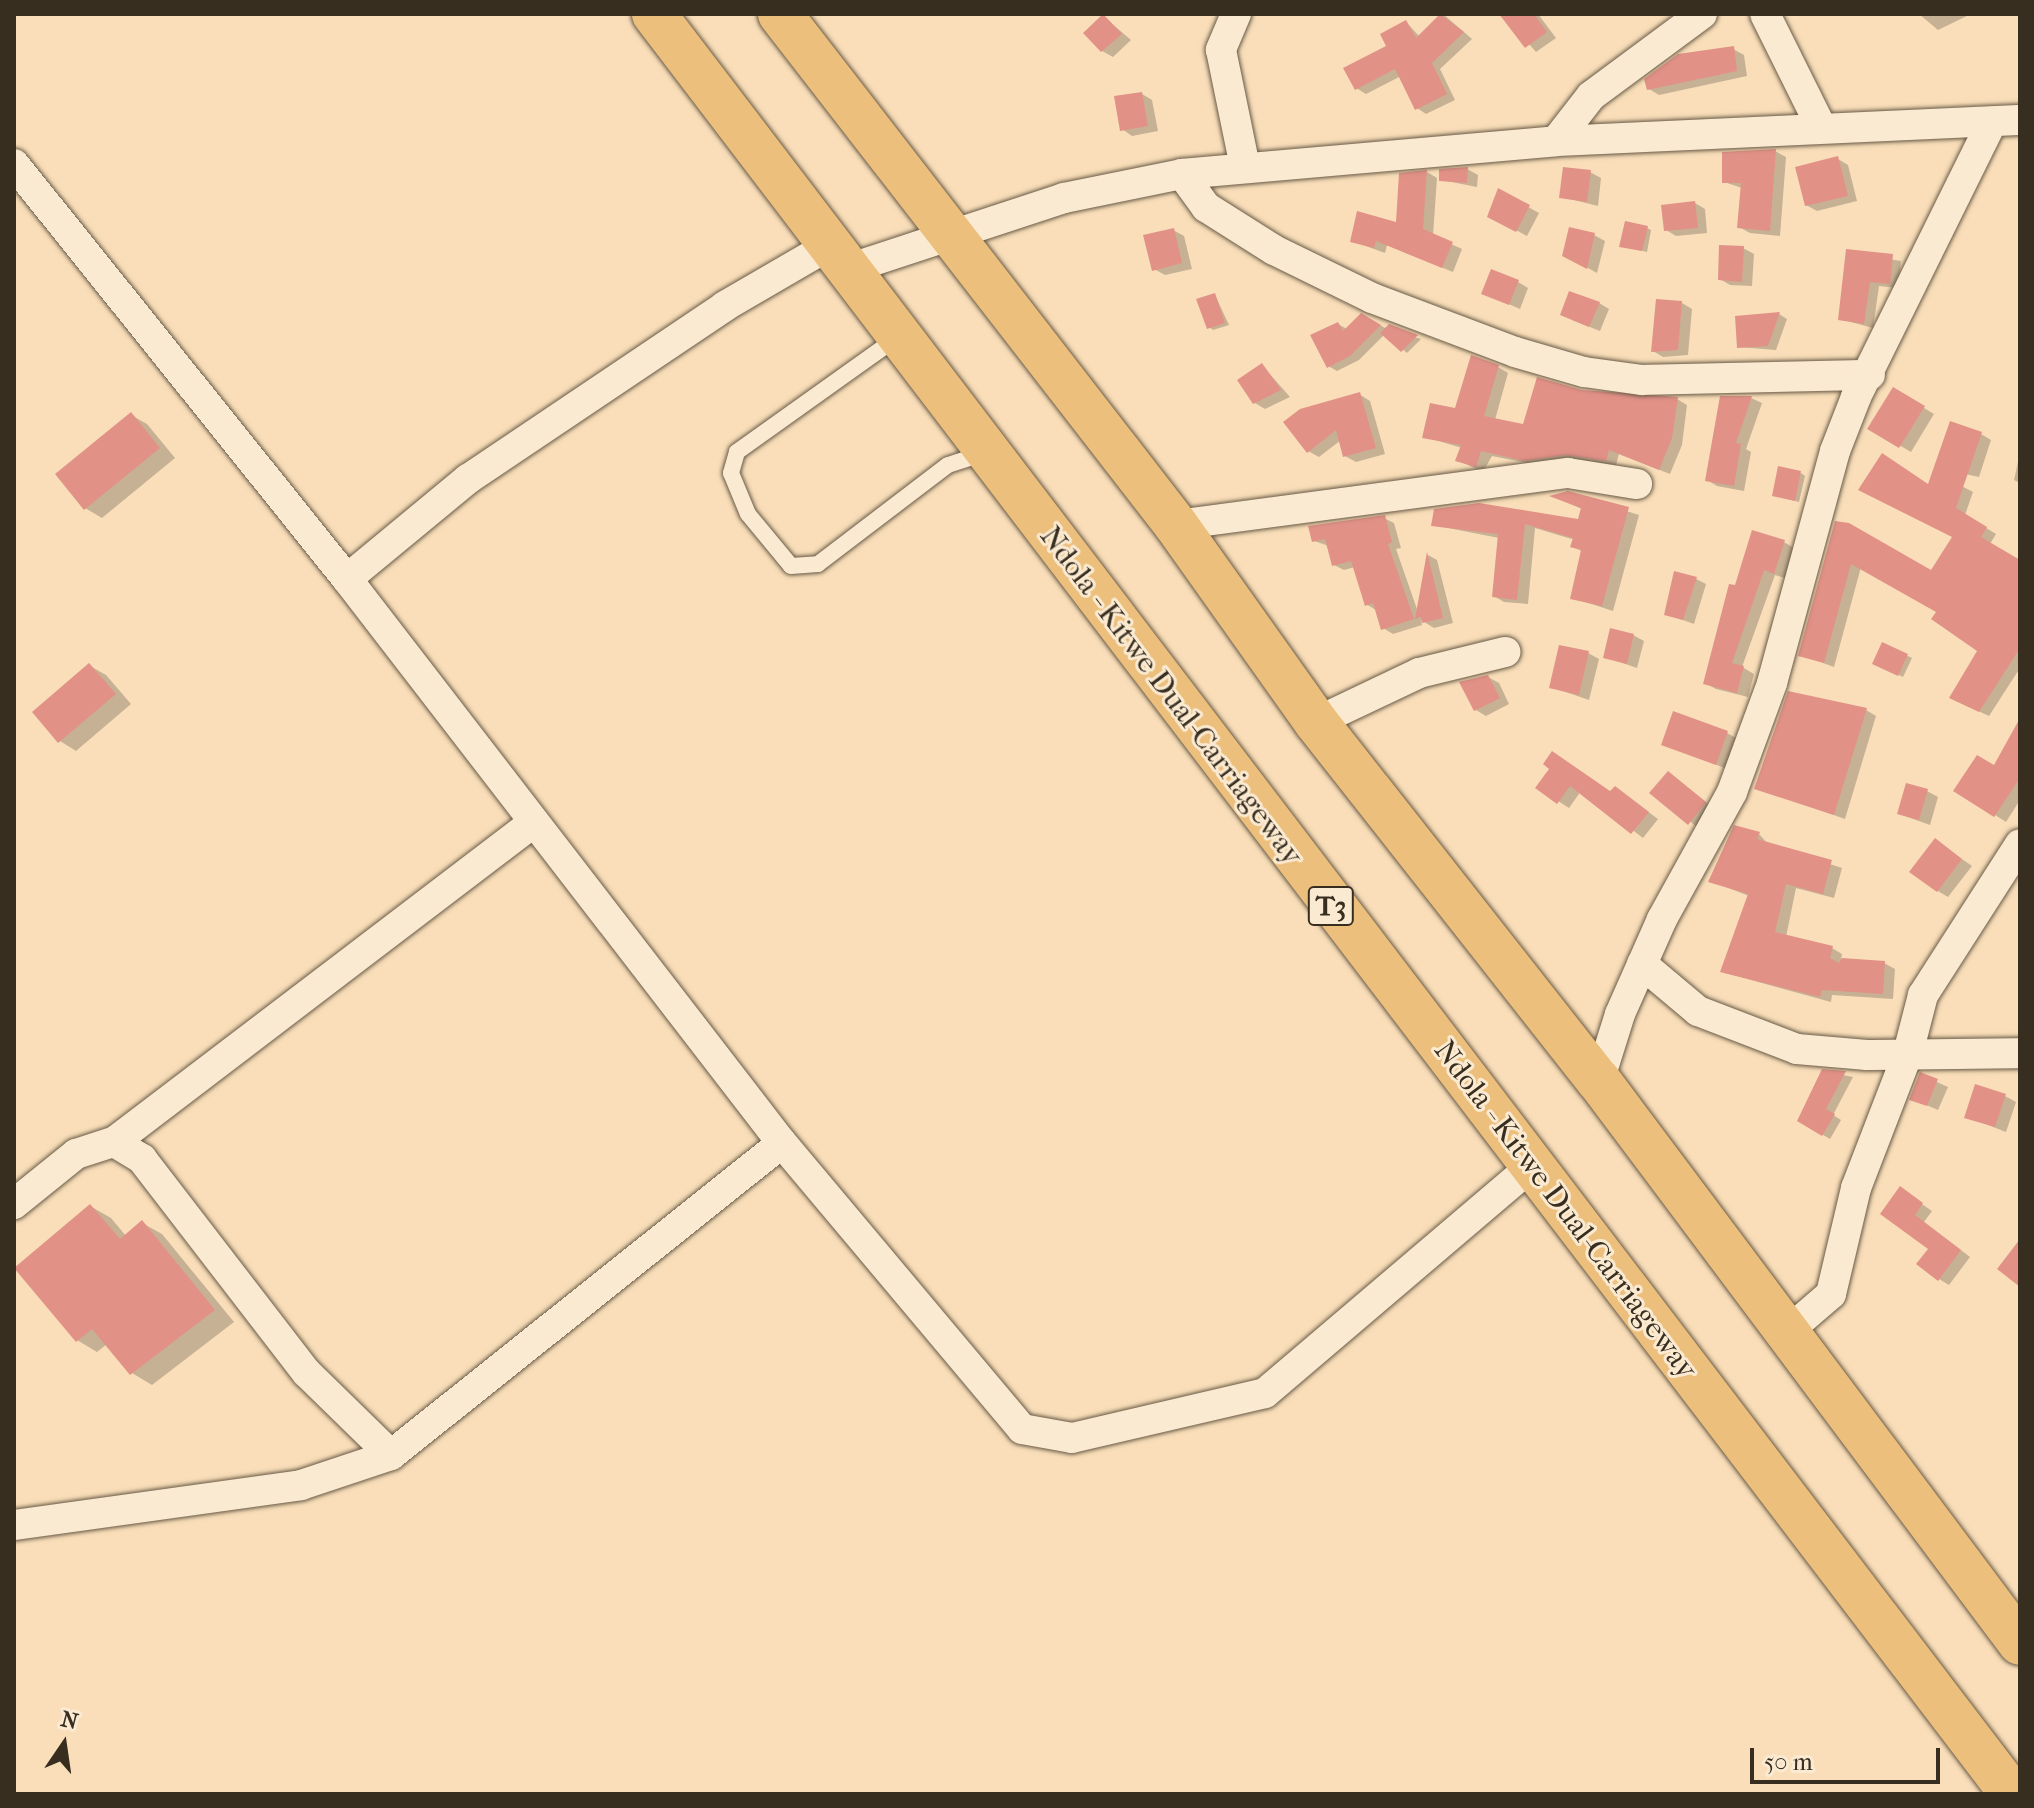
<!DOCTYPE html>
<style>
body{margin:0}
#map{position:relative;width:2034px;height:1808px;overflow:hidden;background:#f9deb9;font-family:"IM FELL French Canon",serif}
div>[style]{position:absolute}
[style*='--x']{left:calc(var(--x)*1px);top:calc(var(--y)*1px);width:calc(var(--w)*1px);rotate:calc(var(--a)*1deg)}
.shadow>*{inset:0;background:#0003}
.building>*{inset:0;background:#e29187}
.roads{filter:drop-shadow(0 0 2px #685a46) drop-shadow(0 0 2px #685a46)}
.lane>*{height:16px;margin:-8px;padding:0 8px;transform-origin:8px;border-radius:8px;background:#fbead2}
.street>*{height:30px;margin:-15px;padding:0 15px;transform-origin:15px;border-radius:15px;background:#fbead2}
.highway>*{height:44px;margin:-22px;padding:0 22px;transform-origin:22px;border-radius:22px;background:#ecbf7c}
span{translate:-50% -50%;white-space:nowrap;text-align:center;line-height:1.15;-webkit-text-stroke:6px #fbead2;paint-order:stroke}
.shield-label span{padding:2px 6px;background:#fbead2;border:2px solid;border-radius:6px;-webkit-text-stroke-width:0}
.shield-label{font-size:28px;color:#382e20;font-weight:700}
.street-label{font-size:30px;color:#382e20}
.frame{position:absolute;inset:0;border:16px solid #382e20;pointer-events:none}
.north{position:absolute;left:24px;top:1704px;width:80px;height:80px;-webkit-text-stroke:6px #fbead2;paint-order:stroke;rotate:13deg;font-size:22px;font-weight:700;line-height:32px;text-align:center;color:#382e20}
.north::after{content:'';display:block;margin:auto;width:28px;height:36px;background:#382e20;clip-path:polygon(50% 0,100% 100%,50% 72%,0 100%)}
.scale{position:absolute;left:1750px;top:1748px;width:190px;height:36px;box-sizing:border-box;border:4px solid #382e20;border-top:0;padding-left:10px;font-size:24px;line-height:28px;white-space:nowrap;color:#382e20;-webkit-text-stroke:6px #fbead2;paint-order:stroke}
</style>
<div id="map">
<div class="shadow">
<i style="clip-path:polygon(1443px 14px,1472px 39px,1440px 69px,1455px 100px,1426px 114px,1417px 108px,1401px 76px,1366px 94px,1356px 88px,1406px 22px,1420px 37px)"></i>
<i style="clip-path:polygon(1502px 14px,1538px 14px,1556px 38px,1536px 52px)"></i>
<i style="clip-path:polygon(1919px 14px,1971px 14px,1938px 30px)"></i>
<i style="clip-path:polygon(1103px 16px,1131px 40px,1113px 57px,1102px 51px)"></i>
<i style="clip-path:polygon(1733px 49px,1744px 55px,1747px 76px,1659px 95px,1649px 89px)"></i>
<i style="clip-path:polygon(1142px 94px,1152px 100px,1158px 131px,1132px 136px,1122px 129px)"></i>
<i style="clip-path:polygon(1775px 151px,1786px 157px,1780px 236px,1750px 233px,1739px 227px,1742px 188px,1724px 182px)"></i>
<i style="clip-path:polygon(1838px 159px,1848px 165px,1857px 201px,1817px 211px,1806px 205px)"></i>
<i style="clip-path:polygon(1467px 169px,1478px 175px,1477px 187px,1441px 180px)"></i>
<i style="clip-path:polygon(1427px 172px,1437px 178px,1433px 236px,1462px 249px,1453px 272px,1387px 245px,1385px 253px,1352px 241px,1398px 224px)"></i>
<i style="clip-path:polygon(1590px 172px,1601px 178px,1598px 206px,1562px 197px)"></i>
<i style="clip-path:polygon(1499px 191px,1539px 213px,1527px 236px,1490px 216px)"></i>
<i style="clip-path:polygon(1695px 203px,1705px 209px,1707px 233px,1676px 236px,1666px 230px)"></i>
<i style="clip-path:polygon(1647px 228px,1651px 230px,1647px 252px,1621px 246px)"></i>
<i style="clip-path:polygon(1173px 230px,1184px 236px,1192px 269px,1165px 275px,1154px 269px)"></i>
<i style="clip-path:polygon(1594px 235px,1605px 241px,1597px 273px,1564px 255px)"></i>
<i style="clip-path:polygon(1743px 248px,1754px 254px,1752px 286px,1730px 285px,1720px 279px)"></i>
<i style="clip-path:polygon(1847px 252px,1901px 261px,1898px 288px,1879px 286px,1873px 328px,1840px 319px)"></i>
<i style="clip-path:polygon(1518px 282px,1528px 288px,1520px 309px,1483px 293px)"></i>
<i style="clip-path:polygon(1215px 295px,1229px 325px,1213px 330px,1209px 327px)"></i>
<i style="clip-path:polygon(1599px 303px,1609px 309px,1600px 331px,1572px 320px)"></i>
<i style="clip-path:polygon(1682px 303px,1692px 309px,1688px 355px,1663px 357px,1653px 351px)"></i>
<i style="clip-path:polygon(1779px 314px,1787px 319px,1776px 350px,1738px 347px,1737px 318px)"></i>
<i style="clip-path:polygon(1362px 315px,1387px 329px,1421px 339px,1407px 353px,1385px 334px,1359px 360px,1337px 371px,1328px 366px,1338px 324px,1347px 329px)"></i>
<i style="clip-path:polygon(1262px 365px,1290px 397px,1265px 409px,1255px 403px)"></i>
<i style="clip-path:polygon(1498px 367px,1508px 373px,1495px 420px,1525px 426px,1581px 392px,1677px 399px,1687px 405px,1682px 445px,1670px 474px,1619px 454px,1616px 465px,1578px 460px,1537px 465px,1492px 456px,1483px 472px,1457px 460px,1462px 448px,1425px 437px)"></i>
<i style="clip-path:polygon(1894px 390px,1934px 414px,1911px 452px,1870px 428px)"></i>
<i style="clip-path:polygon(1359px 394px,1370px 401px,1385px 454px,1356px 462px,1345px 456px,1341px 440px,1319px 457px,1308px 451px)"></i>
<i style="clip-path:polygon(1751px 398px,1762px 403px,1746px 449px,1751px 452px,1744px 491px,1717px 486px,1707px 480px)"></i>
<i style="clip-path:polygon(131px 415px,147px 424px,175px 458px,102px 518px,85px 508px)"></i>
<i style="clip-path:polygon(1981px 434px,1991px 440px,1979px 477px,1947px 470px)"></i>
<i style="clip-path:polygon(2020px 453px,2020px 483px,2014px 480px)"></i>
<i style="clip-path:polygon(1935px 472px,1973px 492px,1965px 515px,1996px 534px,1990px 544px,2020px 562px,2020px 668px,1989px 716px,1961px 703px,1980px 650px,1939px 611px,1861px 567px,1834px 667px,1801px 655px,1836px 523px,1932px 573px,1955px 537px,1930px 486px)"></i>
<i style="clip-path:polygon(1801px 473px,1805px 476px,1799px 502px,1779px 497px)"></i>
<i style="clip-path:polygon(1568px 493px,1639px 515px,1613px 611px,1573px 598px,1583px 552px,1573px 546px,1575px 540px,1535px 528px,1528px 604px,1504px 602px,1494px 596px,1499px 538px,1433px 525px,1579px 521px,1582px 509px,1554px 497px)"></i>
<i style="clip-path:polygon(1384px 518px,1394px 523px,1401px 548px,1396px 549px,1418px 612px,1428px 555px,1437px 560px,1453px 623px,1434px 628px,1421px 620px,1422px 625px,1393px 634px,1383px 628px,1376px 610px,1366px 604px,1355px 567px,1344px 570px,1334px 565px,1329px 546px,1314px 541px)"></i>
<i style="clip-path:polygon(1784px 542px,1794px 548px,1785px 578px,1775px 575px,1742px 667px,1754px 674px,1748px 697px,1716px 689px,1705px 683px,1736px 588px)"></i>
<i style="clip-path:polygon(1696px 579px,1706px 584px,1694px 624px,1666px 614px)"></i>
<i style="clip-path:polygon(1633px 635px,1644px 641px,1637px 668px,1605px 657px)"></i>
<i style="clip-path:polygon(1883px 644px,1912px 658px,1903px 677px,1879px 666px)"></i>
<i style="clip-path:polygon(1588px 653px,1599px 659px,1589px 700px,1551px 687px)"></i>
<i style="clip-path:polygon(90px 666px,106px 675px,131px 704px,76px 751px,60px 741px)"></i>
<i style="clip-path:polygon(1488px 677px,1499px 683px,1509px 704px,1486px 716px,1476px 710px)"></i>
<i style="clip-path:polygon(1866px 710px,1876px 716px,1845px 819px,1756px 788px)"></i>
<i style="clip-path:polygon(2020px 725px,2020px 800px,2006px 822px,1956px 790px,1995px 768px)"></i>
<i style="clip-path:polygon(1727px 733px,1738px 739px,1727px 769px,1663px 744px)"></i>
<i style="clip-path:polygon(1552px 768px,1612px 793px,1616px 788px,1658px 819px,1643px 838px,1581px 791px,1569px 808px,1538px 788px)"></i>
<i style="clip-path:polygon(1668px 773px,1715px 809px,1700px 829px,1652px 793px)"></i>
<i style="clip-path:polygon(1927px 791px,1938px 797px,1930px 825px,1899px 814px)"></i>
<i style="clip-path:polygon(1759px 834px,1768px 844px,1842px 868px,1834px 898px,1796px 888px,1786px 937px,1832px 948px,1842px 954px,1841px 960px,1884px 963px,1895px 969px,1893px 999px,1832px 995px,1831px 1002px,1722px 972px,1749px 896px,1711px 881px)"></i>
<i style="clip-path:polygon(1936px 841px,1972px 866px,1948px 897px,1938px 891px)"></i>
<i style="clip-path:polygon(1823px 1071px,1853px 1077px,1833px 1115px,1841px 1120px,1830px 1139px,1799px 1121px)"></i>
<i style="clip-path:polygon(1921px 1075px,1948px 1087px,1938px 1110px,1912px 1099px)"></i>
<i style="clip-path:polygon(2005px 1096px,2016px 1102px,2006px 1132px,1967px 1117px)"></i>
<i style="clip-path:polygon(1900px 1189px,1932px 1211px,1924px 1222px,1970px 1257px,1949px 1285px,1939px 1279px,1930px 1248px)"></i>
<i style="clip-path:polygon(90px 1206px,111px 1218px,126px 1236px,142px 1223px,162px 1234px,234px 1322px,152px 1385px,132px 1373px,107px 1344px,97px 1352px,77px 1340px)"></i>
</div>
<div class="building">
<i style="clip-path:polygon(1103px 14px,1122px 34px,1101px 52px,1083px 33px)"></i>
<i style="clip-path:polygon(1440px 14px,1464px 32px,1432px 63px,1447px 94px,1415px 110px,1395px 69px,1355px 90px,1343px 68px,1386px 46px,1380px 34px,1406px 20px,1416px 38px)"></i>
<i style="clip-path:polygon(1499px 14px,1534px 14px,1547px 32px,1525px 48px)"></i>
<i style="clip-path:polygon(1734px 46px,1737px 71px,1647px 90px,1644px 79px,1678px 54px)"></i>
<i style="clip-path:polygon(1142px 92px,1148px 126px,1120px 131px,1114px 96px)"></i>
<i style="clip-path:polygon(1776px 149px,1770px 231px,1737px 228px,1741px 183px,1722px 183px,1722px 152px)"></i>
<i style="clip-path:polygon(1838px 156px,1848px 196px,1805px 206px,1795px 167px)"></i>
<i style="clip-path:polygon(1468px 167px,1467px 183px,1439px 181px,1439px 169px)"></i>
<i style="clip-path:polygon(1563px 167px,1591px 170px,1587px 202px,1559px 198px)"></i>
<i style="clip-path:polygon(1427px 170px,1423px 229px,1453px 242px,1442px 268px,1376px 241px,1374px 248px,1350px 242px,1357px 211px,1396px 222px,1399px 173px)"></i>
<i style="clip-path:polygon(1498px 188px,1530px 205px,1516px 232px,1487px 217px)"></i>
<i style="clip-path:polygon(1695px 201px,1698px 228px,1664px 231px,1661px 205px)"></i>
<i style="clip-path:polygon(1625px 221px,1648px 226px,1642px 251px,1619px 247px)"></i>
<i style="clip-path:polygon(1569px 227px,1595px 233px,1587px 269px,1562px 256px)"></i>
<i style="clip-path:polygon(1174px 228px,1182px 263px,1152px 271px,1143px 235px)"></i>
<i style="clip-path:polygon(1719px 245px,1744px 246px,1742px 282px,1718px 280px)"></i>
<i style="clip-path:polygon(1846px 249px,1893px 254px,1890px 284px,1870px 282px,1864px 324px,1838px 320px)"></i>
<i style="clip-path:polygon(1491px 269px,1519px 280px,1509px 305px,1481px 294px)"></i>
<i style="clip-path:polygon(1569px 291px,1600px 302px,1589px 327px,1560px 315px)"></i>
<i style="clip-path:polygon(1215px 293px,1225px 323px,1207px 329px,1196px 299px)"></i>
<i style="clip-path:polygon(1656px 299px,1682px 301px,1678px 350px,1651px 352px)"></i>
<i style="clip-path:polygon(1780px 312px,1768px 346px,1737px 348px,1735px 316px)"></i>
<i style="clip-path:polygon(1361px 313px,1381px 325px,1350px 356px,1327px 368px,1310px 335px,1338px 322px,1343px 331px)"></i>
<i style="clip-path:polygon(1389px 324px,1418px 335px,1401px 352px,1380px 333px)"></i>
<i style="clip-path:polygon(1471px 355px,1499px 365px,1484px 416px,1523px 424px,1537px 377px,1582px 390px,1678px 397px,1672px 438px,1659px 470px,1609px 450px,1606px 461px,1566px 455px,1525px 461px,1481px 451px,1476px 467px,1455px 461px,1461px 445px,1422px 438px,1430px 403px,1455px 408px)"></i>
<i style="clip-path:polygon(1262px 363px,1281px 390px,1253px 404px,1237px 380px)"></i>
<i style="clip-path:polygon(1893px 387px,1925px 406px,1899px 448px,1867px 429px)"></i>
<i style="clip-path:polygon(1360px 392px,1376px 448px,1343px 457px,1336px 430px,1307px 453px,1283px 422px,1300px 409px)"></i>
<i style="clip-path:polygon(1720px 396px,1752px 396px,1736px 443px,1741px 444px,1734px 486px,1705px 481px)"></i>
<i style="clip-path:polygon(131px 412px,160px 448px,84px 510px,55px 474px)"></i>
<i style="clip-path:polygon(1950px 421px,1982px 432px,1956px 508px,1987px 527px,1981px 537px,2020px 560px,2020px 648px,1979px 712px,1949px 698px,1977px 651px,1931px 619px,1936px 612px,1851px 564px,1824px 663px,1798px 656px,1835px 521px,1849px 523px,1931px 570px,1952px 537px,1858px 490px,1882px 453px,1928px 484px)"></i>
<i style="clip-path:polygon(1778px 466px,1801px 471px,1795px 501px,1772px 496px)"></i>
<i style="clip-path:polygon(1568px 491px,1629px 507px,1602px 606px,1570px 599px,1581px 550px,1570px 547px,1573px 538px,1525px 524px,1517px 600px,1492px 597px,1498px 534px,1431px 526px,1434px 509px,1479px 503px,1578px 519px,1581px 508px,1549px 496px)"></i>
<i style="clip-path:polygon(1385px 515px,1392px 542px,1388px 544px,1414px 619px,1381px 630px,1373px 603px,1365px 606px,1351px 561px,1332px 566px,1325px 539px,1312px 542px,1308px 526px)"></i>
<i style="clip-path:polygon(1752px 530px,1785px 540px,1774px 574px,1764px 570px,1732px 663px,1744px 666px,1737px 693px,1703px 684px,1729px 584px,1735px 585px)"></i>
<i style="clip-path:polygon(1427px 552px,1443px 618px,1422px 623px,1421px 617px,1415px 619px)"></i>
<i style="clip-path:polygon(1674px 571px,1697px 577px,1683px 620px,1664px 615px)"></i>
<i style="clip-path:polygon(1610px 628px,1634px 634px,1627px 664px,1603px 658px)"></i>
<i style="clip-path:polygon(1882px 642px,1908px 654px,1898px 676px,1872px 664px)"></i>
<i style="clip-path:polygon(1559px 645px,1589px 651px,1579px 695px,1549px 688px)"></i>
<i style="clip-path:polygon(89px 663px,116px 694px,58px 743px,32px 712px)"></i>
<i style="clip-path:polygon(1488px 675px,1500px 698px,1474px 711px,1459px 682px)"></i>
<i style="clip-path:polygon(1788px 691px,1867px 708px,1834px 815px,1754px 789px)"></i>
<i style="clip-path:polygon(1673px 711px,1728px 731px,1716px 765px,1661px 745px)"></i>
<i style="clip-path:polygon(2020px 718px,2020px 778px,1994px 817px,1953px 791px,1977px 755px,1994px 765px)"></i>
<i style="clip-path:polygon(1552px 751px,1610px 791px,1615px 786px,1649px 812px,1631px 834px,1570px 786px,1557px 804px,1535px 788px,1549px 769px,1543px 764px)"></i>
<i style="clip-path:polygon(1668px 771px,1706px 802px,1688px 825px,1649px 793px)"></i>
<i style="clip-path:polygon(1906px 783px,1928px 789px,1919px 820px,1897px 814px)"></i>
<i style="clip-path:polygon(1734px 825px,1760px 832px,1757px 839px,1832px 860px,1823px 894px,1786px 884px,1775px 932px,1833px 946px,1830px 958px,1839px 963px,1842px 958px,1885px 961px,1883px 994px,1822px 990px,1820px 997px,1720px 972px,1748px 894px,1708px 882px)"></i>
<i style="clip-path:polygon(1935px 838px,1962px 859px,1937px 892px,1909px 872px)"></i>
<i style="clip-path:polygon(1822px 1069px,1846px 1071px,1826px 1109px,1835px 1114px,1822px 1136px,1797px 1121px)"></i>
<i style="clip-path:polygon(1920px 1072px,1938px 1079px,1927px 1106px,1909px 1100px)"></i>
<i style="clip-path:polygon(1975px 1084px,2006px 1094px,1995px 1127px,1964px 1118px)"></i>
<i style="clip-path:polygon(1900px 1186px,1923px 1203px,1915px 1215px,1961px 1250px,1938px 1281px,1916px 1264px,1928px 1249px,1880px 1214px)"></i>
<i style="clip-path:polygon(90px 1204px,120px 1239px,142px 1220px,215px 1310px,130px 1375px,92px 1329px,76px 1342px,14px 1268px)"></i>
<i style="clip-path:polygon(2020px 1239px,2020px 1287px,1997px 1269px)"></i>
</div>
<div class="roads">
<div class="lane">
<i style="--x:898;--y:337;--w:198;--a:144.5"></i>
<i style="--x:737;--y:452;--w:22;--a:106"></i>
<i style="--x:731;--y:473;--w:44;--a:67.5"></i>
<i style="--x:748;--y:514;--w:67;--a:50.4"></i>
<i style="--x:791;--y:566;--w:27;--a:-4"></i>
<i style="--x:818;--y:564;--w:163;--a:-37.3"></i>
<i style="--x:948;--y:465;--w:40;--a:-18"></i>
</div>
<div class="street">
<i style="--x:1236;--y:14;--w:39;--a:113"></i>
<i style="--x:1221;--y:50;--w:119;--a:78.4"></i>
<i style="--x:1765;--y:14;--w:124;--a:63.6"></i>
<i style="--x:1556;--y:141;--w:57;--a:-52.1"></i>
<i style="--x:1591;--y:96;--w:138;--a:-36.5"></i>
<i style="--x:14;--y:164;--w:532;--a:51.26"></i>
<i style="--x:347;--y:579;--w:712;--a:52.36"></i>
<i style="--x:782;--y:1143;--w:373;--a:50"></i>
<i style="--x:1022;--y:1429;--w:51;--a:10.2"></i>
<i style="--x:1072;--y:1438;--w:198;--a:-13.1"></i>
<i style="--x:1265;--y:1393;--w:350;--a:-40.4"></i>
<i style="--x:1182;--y:174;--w:41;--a:54"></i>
<i style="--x:1206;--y:207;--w:80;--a:32.3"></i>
<i style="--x:1274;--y:250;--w:109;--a:26.1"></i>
<i style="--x:1372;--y:298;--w:153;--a:20.7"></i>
<i style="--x:1515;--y:352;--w:72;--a:16.2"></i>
<i style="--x:1584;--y:372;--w:59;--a:7.9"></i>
<i style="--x:1642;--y:380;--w:228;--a:-1.3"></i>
<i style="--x:848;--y:269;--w:227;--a:-18.2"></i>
<i style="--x:1064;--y:198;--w:120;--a:-11.5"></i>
<i style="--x:1182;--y:174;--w:375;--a:-5"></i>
<i style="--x:1556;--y:141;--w:464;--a:-2.6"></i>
<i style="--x:1176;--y:525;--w:395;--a:-7.6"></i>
<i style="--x:1568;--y:473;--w:70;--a:9.1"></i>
<i style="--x:347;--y:579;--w:157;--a:-39.6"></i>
<i style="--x:468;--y:479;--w:310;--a:-33.9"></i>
<i style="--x:725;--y:306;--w:121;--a:-30.2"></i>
<i style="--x:1316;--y:722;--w:114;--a:-25.4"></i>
<i style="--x:1419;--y:673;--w:89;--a:-13.7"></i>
<i style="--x:1642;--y:964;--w:73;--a:40"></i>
<i style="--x:1698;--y:1011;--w:106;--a:21"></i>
<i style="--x:1797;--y:1049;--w:70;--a:4.9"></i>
<i style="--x:1867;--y:1055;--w:153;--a:-0.7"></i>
<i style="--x:1599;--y:1081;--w:70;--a:-72.6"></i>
<i style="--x:1620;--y:1014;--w:104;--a:-66.1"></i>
<i style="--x:1662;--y:919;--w:145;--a:-61.1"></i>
<i style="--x:1732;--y:792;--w:116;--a:-69.8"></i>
<i style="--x:1772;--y:683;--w:240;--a:-74.8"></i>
<i style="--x:1835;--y:451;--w:58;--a:-68.7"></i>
<i style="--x:1856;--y:397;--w:307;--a:-63.7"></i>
<i style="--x:114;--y:1142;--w:528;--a:-37.3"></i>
<i style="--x:14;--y:1204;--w:80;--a:-38.9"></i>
<i style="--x:76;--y:1154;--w:40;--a:-18"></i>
<i style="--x:114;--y:1142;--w:33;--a:31"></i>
<i style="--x:142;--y:1159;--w:270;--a:52.4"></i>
<i style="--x:307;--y:1373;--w:117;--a:44.3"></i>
<i style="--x:1787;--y:1332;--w:58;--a:-40.8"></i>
<i style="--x:1831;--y:1294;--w:109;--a:-76.7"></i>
<i style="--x:1856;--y:1188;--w:145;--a:-68.9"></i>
<i style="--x:1908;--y:1053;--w:60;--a:-75.5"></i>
<i style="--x:1923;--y:995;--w:179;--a:-57.3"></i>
<i style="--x:14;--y:1525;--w:290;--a:-7.9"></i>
<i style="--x:301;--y:1485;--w:95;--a:-18.4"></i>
<i style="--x:391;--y:1455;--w:500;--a:-38.59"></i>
</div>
<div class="highway">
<i style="--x:654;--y:14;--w:2239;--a:52.66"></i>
<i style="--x:780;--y:14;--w:646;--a:52.23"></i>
<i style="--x:1176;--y:525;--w:242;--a:54.6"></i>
<i style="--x:1316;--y:722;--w:457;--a:51.8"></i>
<i style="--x:1599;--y:1081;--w:702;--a:53.16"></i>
</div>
</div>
<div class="shield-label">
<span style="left:1331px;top:906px">T3</span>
</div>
<div class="street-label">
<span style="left:1171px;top:696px;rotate:53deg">Ndola - Kitwe Dual-Carriageway</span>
<span style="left:1565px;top:1210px;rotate:53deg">Ndola - Kitwe Dual-Carriageway</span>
</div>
<div class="frame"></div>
<div class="north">N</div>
<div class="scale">50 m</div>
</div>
